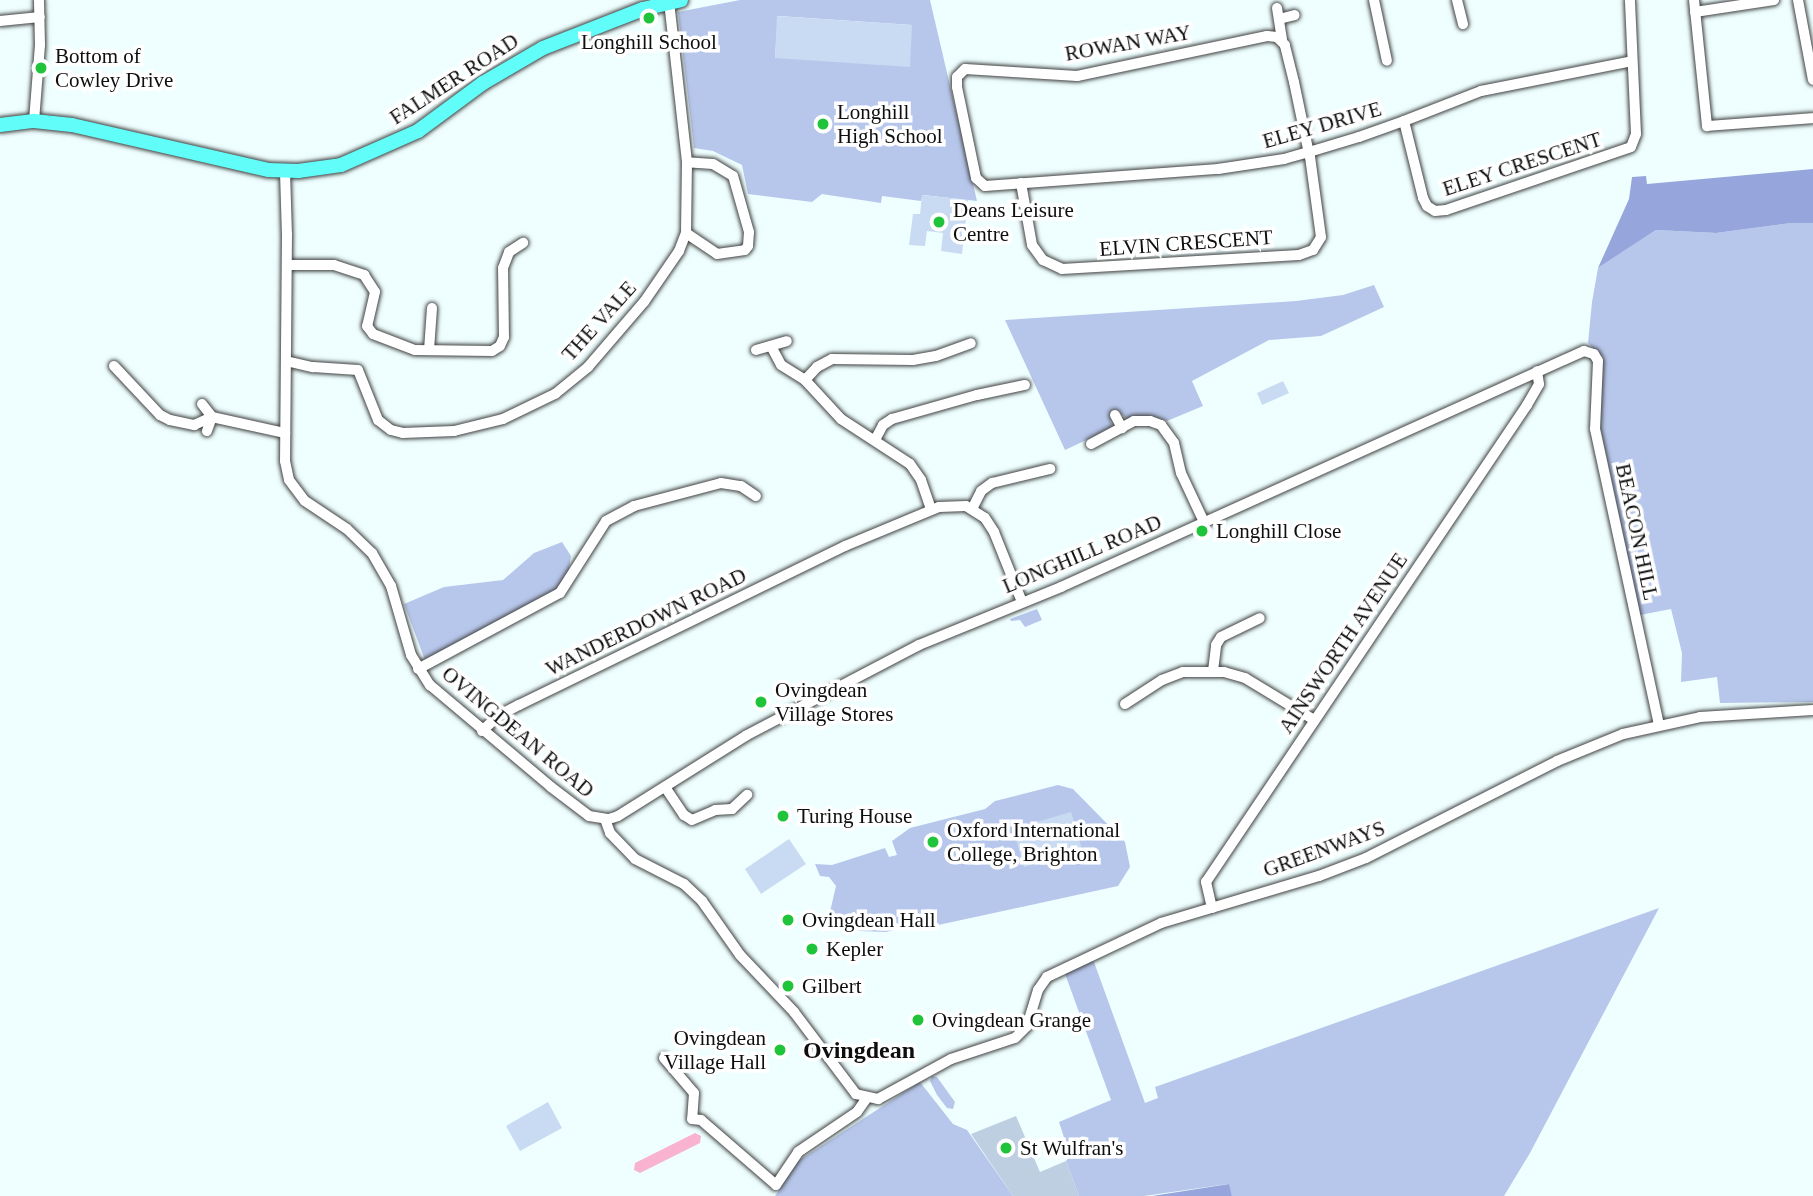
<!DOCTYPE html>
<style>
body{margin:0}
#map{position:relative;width:1813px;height:1196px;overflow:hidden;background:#efffff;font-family:"Times New Roman",serif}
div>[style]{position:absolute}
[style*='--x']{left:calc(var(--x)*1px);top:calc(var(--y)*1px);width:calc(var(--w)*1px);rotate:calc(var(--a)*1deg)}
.green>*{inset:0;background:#b7c7eb}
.forest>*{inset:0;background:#96a6dd}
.cemetery>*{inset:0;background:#bfcfe2}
.pitch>*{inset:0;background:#c9dbf2}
.water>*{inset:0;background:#f9b2cf}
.roads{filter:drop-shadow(0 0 2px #414141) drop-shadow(0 0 2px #414141)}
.minor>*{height:10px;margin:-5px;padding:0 5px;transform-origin:5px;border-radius:5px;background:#fff}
.major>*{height:14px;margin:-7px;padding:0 7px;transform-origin:7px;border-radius:7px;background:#61fef9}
.dots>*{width:19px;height:19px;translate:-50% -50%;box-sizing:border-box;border:4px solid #fff;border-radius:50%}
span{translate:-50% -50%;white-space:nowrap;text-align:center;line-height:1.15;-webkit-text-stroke:7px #fff;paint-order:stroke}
.poi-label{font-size:21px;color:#0e0e0e}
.left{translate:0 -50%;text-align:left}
.right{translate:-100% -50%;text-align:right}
.street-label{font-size:21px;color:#0e0e0e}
.quarter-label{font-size:24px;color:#0e0e0e;font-weight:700}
</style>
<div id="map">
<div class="green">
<i style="clip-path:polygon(evenodd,740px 0,930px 0,977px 201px,923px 195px,921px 201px,882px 196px,881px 203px,822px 194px,812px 202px,748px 194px,742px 165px,713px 151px,694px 148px,678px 12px,740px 0,778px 16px,912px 25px,775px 58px,778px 16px)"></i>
<i style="clip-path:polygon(1792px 223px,1813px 223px,1813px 702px,1720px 703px,1717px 677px,1681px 682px,1682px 653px,1671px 609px,1640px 615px,1599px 421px,1603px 357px,1588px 343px,1592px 302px,1598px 268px,1656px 230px,1716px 233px)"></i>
<i style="clip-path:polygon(1374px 285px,1384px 307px,1321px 336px,1269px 340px,1192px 381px,1203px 406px,1167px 421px,1152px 416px,1127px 419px,1118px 411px,1110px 415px,1112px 428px,1065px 450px,1005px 320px,1296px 301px,1343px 295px)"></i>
<i style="clip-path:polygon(562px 542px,571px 556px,568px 575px,552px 593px,425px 660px,404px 604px,444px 587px,503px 580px,534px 553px)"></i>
<i style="clip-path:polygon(1037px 609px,1042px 620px,1025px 627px,1020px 620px,1011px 621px,1010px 619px)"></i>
<i style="clip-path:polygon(1058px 785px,1073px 789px,1125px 842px,1130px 867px,1118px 886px,929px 927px,927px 922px,886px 932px,860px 931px,844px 923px,841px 928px,829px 916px,836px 886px,829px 877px,820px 876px,815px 864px,832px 865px,885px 848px,889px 857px,897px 855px,892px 841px,910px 828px,985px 809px,995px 801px)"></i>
<i style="clip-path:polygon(1659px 908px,1530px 1153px,1504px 1196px,1232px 1196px,1228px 1184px,1144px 1196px,1079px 1196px,1066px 1161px,1070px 1156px,1059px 1122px,1111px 1100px,1064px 971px,1092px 958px,1094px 962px,1145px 1103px,1158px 1098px,1155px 1087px)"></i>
<i style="clip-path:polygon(932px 1076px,937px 1077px,955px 1102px,953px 1109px,947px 1108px,937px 1095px,930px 1081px)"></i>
<i style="clip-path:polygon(920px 1082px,953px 1124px,967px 1130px,1013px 1196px,775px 1196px,798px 1161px)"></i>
</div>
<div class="forest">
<i style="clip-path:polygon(1813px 169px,1813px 223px,1792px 223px,1716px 233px,1656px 230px,1598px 268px,1629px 199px,1632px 177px,1646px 176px,1647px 184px)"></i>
<i style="clip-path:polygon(1229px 1184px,1232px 1196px,1144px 1196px,1152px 1196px)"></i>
</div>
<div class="cemetery">
<i style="clip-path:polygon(1016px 1116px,1040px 1172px,1066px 1161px,1079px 1196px,1013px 1196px,971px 1134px)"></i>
</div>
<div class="pitch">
<i style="clip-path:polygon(777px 16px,912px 25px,910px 67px,775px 58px)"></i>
<i style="clip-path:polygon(922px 195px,968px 200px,962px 254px,941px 251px,943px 233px,927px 231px,925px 246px,909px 245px,913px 214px,920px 214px)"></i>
<i style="clip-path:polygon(1283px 381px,1289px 393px,1262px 405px,1257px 393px)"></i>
<i style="clip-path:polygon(1071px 812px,1082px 849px,1024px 867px,1013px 829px)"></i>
<i style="clip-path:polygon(789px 839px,806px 864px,761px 894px,745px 869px)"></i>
<i style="clip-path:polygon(548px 1102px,562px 1128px,520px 1151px,506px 1126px)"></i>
</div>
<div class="water">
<i style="clip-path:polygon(695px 1133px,701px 1136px,700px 1143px,640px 1173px,634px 1170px,635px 1163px)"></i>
</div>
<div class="roads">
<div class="minor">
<i style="--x:1374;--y:0;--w:62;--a:78"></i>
<i style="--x:1457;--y:0;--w:25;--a:76"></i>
<i style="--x:1694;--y:0;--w:127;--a:84.1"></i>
<i style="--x:1707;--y:126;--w:106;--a:-4.3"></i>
<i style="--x:1798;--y:0;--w:81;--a:79.4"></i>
<i style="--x:1277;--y:8;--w:33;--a:81"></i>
<i style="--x:1695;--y:12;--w:80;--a:-8.6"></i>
<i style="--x:1279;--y:19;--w:16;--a:-14"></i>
<i style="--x:0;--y:21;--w:40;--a:-5.7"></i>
<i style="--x:34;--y:121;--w:76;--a:-85.5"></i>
<i style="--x:40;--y:45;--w:45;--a:-91.3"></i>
<i style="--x:1404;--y:121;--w:79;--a:76.1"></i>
<i style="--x:1423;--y:198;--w:9;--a:63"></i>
<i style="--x:1427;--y:206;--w:9;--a:32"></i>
<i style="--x:1435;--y:211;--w:11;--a:-5"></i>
<i style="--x:1446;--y:210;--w:195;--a:-18.8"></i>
<i style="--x:1631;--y:147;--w:14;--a:-69"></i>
<i style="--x:1636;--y:134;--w:134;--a:-92.6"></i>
<i style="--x:285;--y:172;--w:62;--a:88.2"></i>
<i style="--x:287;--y:234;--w:227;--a:90.5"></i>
<i style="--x:285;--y:461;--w:19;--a:78"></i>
<i style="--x:289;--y:480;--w:26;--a:53"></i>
<i style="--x:305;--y:501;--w:50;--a:33.7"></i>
<i style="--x:347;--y:529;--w:35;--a:44"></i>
<i style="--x:372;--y:553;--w:38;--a:60"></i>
<i style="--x:391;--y:586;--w:72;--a:73.8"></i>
<i style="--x:411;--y:655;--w:36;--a:58"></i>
<i style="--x:430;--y:685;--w:158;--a:40.1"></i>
<i style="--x:551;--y:787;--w:48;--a:37.3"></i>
<i style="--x:589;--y:816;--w:20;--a:9"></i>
<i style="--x:609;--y:819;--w:9;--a:-18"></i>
<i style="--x:618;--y:816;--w:152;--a:-32.1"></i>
<i style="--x:747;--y:735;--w:194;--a:-27.6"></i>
<i style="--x:919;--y:645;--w:153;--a:-22.2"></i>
<i style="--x:1061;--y:587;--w:574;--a:-24.29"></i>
<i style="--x:1584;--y:351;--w:10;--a:17"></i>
<i style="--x:1594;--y:354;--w:8;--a:60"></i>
<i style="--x:1598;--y:361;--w:68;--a:92.5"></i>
<i style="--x:1595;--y:429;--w:303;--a:77.8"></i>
<i style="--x:1021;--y:183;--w:63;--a:79.9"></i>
<i style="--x:1032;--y:245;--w:19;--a:54"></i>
<i style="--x:1043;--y:260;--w:21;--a:25"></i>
<i style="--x:1062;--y:269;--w:237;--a:-3.4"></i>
<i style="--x:1299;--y:255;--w:15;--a:-20"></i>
<i style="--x:1313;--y:250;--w:15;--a:-58"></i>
<i style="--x:1321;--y:237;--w:81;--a:-97.8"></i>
<i style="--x:1310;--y:157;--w:5;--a:-101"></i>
<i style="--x:1309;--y:152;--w:3;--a:-108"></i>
<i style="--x:1308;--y:149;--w:68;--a:-101.8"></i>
<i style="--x:1294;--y:82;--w:38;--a:-104"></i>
<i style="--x:1285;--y:45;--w:11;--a:-135"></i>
<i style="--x:1277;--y:37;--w:10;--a:-174"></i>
<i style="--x:1267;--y:36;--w:194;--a:168.1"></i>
<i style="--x:1077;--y:76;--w:112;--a:-176.4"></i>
<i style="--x:965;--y:69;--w:11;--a:135"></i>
<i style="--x:957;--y:77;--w:10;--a:90"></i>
<i style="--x:957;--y:87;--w:93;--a:78.2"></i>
<i style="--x:976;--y:178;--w:12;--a:42"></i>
<i style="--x:985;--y:186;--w:234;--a:-4.2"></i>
<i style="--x:1218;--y:169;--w:67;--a:-8.6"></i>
<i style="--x:1284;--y:159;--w:26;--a:-16"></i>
<i style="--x:1309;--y:152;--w:52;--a:-16.7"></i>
<i style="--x:1359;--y:137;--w:48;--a:-19.6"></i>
<i style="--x:1404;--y:121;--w:83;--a:-21.3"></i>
<i style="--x:1481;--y:91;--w:154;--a:-11.2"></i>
<i style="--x:686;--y:233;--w:37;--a:34"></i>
<i style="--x:717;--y:254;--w:28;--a:-8"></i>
<i style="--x:745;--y:250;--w:5;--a:-53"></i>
<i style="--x:748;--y:246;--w:14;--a:-86"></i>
<i style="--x:749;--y:232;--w:58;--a:-105.9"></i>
<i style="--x:733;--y:176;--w:23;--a:-149"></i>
<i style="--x:713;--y:164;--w:26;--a:-176"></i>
<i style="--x:287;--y:265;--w:47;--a:0"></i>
<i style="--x:334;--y:265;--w:32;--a:18"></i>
<i style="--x:364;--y:275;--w:20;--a:57"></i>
<i style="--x:375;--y:292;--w:35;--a:103"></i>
<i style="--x:367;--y:326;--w:10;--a:53"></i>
<i style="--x:373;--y:334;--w:45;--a:20.9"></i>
<i style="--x:415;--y:350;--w:77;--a:0.7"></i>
<i style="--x:492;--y:351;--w:9;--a:-32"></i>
<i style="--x:500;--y:346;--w:10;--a:-66"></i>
<i style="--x:504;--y:337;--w:69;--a:-90.8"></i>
<i style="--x:503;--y:268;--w:17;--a:-69"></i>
<i style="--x:509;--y:252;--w:17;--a:-33"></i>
<i style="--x:771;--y:346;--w:21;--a:62"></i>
<i style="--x:781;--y:365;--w:28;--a:32"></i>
<i style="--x:805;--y:380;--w:53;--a:47.3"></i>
<i style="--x:841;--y:419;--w:82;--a:33.1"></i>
<i style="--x:910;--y:464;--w:19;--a:55"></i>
<i style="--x:921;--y:480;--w:31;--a:71"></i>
<i style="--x:429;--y:350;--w:42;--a:-85.9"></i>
<i style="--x:756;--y:350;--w:32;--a:-16"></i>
<i style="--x:286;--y:361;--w:28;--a:13"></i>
<i style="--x:313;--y:367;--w:45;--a:3.8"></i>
<i style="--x:358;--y:370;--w:54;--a:68.2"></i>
<i style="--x:378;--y:420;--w:16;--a:38"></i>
<i style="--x:391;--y:430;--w:12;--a:14"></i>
<i style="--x:403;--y:433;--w:51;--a:-2.2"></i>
<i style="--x:454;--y:431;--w:50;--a:-13.8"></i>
<i style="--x:503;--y:419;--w:58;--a:-25.7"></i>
<i style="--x:555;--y:394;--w:43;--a:-39.3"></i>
<i style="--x:588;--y:367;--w:86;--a:-49.3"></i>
<i style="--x:644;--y:302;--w:62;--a:-55.5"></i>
<i style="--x:679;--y:251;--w:19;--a:-69"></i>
<i style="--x:686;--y:233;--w:71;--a:-89.2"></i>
<i style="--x:687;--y:162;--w:161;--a:-96.4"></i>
<i style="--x:114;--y:366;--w:67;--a:46.8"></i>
<i style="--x:160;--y:415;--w:11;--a:27"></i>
<i style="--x:170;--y:420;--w:25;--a:12"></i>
<i style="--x:194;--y:425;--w:20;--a:-24"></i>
<i style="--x:212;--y:417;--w:75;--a:12.4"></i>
<i style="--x:805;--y:380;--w:18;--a:-47"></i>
<i style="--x:817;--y:367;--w:17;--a:-28"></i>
<i style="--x:832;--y:359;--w:81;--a:0.7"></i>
<i style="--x:913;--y:360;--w:23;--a:-10"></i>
<i style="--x:936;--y:356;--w:37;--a:-20"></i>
<i style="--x:202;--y:404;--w:16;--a:52"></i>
<i style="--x:212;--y:417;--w:15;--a:110"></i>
<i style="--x:1115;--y:415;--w:15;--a:62"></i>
<i style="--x:875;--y:440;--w:17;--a:-62"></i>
<i style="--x:883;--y:425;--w:11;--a:-34"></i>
<i style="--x:892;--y:419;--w:88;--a:-15.8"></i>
<i style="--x:977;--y:395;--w:49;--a:-11.8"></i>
<i style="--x:1091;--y:444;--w:49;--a:-28.1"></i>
<i style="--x:1134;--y:421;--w:16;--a:0"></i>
<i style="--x:1150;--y:421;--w:12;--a:20"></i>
<i style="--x:1161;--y:425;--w:22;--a:54"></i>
<i style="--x:1174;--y:443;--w:31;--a:77"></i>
<i style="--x:1181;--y:473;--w:54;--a:64.9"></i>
<i style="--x:972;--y:509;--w:20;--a:-63"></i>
<i style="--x:981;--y:491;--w:14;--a:-36"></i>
<i style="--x:992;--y:483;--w:60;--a:-13.6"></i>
<i style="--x:418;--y:669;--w:161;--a:-28.2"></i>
<i style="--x:560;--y:593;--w:85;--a:-57.4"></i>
<i style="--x:606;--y:521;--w:32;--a:-28"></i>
<i style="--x:634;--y:506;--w:90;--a:-14.8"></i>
<i style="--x:721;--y:483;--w:20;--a:9"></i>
<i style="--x:741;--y:486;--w:18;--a:34"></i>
<i style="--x:1213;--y:671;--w:26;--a:-83"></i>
<i style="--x:1216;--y:645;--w:9;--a:-58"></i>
<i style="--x:1221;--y:637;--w:43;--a:-26"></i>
<i style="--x:1125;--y:704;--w:44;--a:-33"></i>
<i style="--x:1162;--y:680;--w:22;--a:-21"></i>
<i style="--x:1183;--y:672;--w:41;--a:0"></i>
<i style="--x:1224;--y:672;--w:22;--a:16"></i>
<i style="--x:1245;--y:678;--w:81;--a:31.3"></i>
<i style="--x:482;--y:731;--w:22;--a:-43"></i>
<i style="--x:498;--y:716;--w:24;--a:-28"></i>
<i style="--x:519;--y:705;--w:363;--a:-26"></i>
<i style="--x:845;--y:546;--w:102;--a:-22.5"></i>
<i style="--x:939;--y:507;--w:27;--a:-2"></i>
<i style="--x:966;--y:506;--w:22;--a:32"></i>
<i style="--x:985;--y:518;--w:17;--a:57"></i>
<i style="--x:994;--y:532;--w:75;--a:68.2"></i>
<i style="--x:665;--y:787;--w:34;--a:56"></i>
<i style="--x:684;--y:815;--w:9;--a:32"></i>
<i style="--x:692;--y:820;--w:25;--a:-23"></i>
<i style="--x:715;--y:810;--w:17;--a:-3"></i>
<i style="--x:732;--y:809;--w:21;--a:-43"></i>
<i style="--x:605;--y:819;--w:15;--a:70"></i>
<i style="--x:610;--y:833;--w:36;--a:46"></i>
<i style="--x:635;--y:859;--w:55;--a:27"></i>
<i style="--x:684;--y:884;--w:25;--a:43"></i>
<i style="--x:702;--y:901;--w:66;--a:54.9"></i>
<i style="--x:740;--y:955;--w:79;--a:46.5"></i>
<i style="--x:794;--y:1012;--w:103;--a:52.9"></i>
<i style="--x:856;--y:1094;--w:23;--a:13"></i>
<i style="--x:878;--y:1099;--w:83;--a:-28.7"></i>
<i style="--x:951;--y:1059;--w:67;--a:-18.2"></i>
<i style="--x:1015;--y:1038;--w:17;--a:-45"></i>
<i style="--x:1027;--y:1026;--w:38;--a:-73"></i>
<i style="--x:1038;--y:990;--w:16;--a:-55"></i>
<i style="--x:1047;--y:977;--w:126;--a:-25.3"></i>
<i style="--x:1161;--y:923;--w:165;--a:-16.6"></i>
<i style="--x:1319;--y:876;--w:50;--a:-21"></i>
<i style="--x:1366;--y:858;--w:214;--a:-26.9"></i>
<i style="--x:1557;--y:761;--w:71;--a:-22.2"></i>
<i style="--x:1623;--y:734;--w:79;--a:-12.4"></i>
<i style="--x:1700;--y:717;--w:113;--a:-3.5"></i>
<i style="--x:1212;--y:908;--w:27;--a:-103"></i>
<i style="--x:1206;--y:882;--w:575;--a:-56.06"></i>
<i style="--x:1527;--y:405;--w:24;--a:-60"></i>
<i style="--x:1539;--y:384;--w:13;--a:-99"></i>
<i style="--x:664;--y:1058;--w:46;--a:49.4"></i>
<i style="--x:694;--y:1093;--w:26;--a:94"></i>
<i style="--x:692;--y:1119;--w:9;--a:6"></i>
<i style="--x:701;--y:1120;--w:99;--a:40.9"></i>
<i style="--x:776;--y:1185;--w:40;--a:-56"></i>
<i style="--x:798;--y:1152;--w:71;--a:-34.1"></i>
<i style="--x:857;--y:1112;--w:16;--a:-55"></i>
</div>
<div class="major">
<i style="--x:0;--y:125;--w:34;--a:-7"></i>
<i style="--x:34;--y:121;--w:38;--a:6"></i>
<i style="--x:72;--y:125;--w:202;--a:12.9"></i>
<i style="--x:269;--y:170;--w:29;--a:2"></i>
<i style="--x:298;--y:171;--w:43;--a:-7.9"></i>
<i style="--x:341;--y:165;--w:84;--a:-23.8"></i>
<i style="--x:418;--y:131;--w:81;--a:-36.4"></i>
<i style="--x:483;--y:83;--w:69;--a:-30.3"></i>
<i style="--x:543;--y:48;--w:107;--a:-21.3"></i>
<i style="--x:643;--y:9;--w:39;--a:-13"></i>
</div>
</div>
<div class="dots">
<i style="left:649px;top:18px;background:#20c43b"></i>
<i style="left:41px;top:68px;background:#20c43b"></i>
<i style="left:823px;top:124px;background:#20c43b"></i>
<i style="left:939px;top:222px;background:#20c43b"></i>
<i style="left:1202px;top:531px;background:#20c43b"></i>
<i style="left:761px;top:702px;background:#20c43b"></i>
<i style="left:783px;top:816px;background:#20c43b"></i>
<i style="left:933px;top:842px;background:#20c43b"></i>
<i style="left:788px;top:920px;background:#20c43b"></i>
<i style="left:812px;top:949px;background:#20c43b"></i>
<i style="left:788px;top:986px;background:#20c43b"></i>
<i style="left:918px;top:1020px;background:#20c43b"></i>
<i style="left:780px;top:1050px;background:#20c43b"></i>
<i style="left:1006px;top:1148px;background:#20c43b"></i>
</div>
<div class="poi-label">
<span style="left:649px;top:42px">Longhill School</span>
<span class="left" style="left:55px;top:68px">Bottom of<br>Cowley Drive</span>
<span class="left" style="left:837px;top:124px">Longhill<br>High School</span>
<span class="left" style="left:953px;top:222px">Deans Leisure<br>Centre</span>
<span class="left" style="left:1216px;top:531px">Longhill Close</span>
<span class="left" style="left:775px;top:702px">Ovingdean<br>Village Stores</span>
<span class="left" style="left:797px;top:816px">Turing House</span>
<span class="left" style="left:947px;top:842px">Oxford International<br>College, Brighton</span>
<span class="left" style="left:802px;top:920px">Ovingdean Hall</span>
<span class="left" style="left:826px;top:949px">Kepler</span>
<span class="left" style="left:802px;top:986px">Gilbert</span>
<span class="left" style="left:932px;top:1020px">Ovingdean Grange</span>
<span class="right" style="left:766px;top:1050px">Ovingdean<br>Village Hall</span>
<span class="left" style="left:1020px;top:1148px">St Wulfran's</span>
</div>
<div class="street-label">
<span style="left:1128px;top:43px;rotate:-10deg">ROWAN WAY</span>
<span style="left:454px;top:79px;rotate:-33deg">FALMER ROAD</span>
<span style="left:1322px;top:125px;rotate:-16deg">ELEY DRIVE</span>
<span style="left:1522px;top:164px;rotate:-18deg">ELEY CRESCENT</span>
<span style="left:1186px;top:243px;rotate:-4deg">ELVIN CRESCENT</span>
<span style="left:599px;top:321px;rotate:-48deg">THE VALE</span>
<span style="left:1637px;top:532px;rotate:78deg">BEACON HILL</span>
<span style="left:1082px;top:554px;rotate:-23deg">LONGHILL ROAD</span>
<span style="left:646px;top:622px;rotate:-26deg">WANDERDOWN ROAD</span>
<span style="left:1343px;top:643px;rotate:-56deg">AINSWORTH AVENUE</span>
<span style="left:518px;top:732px;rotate:40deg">OVINGDEAN ROAD</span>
<span style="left:1324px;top:849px;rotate:-20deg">GREENWAYS</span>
</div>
<div class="quarter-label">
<span style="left:859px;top:1051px">Ovingdean</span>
</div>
</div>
